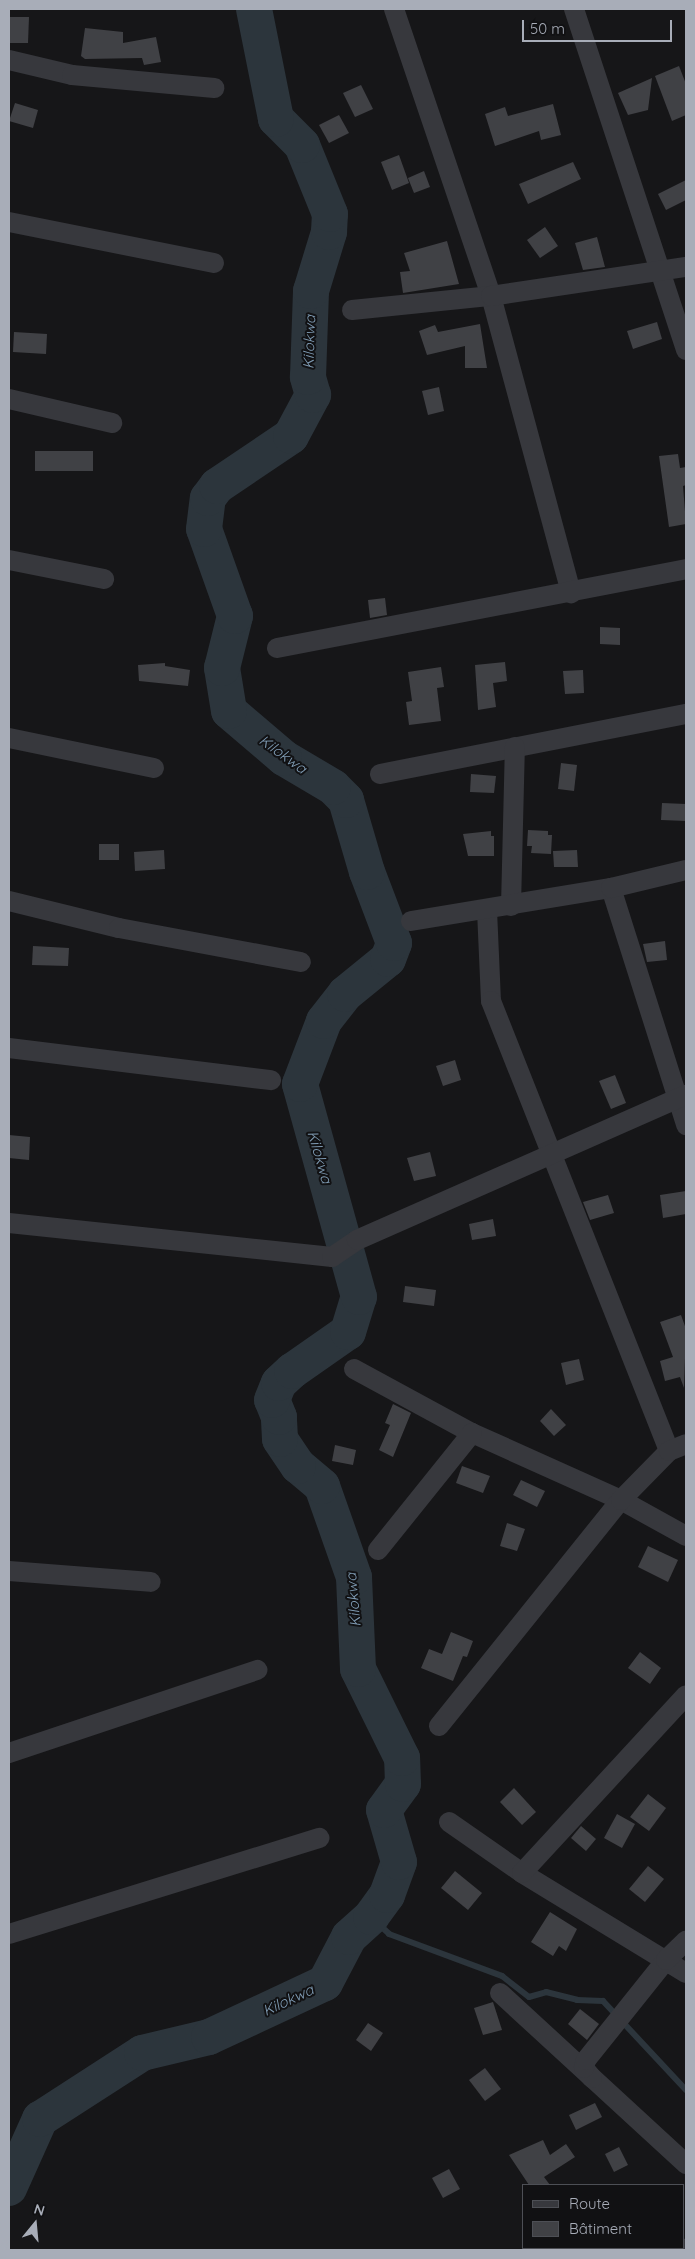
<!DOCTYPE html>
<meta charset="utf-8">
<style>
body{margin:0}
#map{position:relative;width:695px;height:2259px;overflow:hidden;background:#161618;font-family:Quicksand,sans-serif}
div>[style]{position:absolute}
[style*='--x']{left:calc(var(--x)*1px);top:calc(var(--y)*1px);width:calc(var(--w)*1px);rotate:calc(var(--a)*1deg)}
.stream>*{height:6px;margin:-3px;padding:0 3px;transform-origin:3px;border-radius:3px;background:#2c353c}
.river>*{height:36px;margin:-18px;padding:0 18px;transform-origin:18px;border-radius:18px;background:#2c353c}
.building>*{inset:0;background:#404145}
.minor>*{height:20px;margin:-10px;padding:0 10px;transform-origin:10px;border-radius:10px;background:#37383d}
span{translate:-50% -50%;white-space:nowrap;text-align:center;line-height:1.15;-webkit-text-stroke:4px #111113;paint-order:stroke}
.water-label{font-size:15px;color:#7f9bb3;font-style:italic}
.frame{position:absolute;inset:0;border:10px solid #a8adb8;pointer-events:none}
.legend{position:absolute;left:522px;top:2184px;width:162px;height:65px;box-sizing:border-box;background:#111113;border:1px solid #4d4f55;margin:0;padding:6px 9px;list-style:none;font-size:15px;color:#a8adb8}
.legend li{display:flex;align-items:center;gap:10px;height:25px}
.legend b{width:25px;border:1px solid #4d4f55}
.north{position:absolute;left:10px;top:2199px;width:50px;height:50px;-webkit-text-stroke:4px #111113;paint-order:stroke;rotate:17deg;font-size:14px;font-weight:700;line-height:20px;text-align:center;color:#a8adb8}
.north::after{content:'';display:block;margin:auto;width:18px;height:22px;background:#a8adb8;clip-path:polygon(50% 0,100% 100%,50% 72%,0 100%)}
.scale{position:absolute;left:522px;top:20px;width:150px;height:22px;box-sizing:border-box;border:2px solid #a8adb8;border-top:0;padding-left:6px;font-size:15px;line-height:18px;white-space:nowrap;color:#a8adb8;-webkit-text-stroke:4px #111113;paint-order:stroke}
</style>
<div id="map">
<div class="stream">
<i style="--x:371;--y:1917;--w:25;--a:43"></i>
<i style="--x:389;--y:1934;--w:121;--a:20.4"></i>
<i style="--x:502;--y:1976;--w:34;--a:38"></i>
<i style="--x:529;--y:1997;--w:18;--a:-16"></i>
<i style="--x:546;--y:1992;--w:32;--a:14"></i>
<i style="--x:577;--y:2000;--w:26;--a:2"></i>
<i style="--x:603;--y:2001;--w:122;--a:47"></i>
</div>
<div class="river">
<i style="--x:9;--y:2188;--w:76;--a:-65.8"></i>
<i style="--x:40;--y:2119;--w:121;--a:-32.9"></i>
<i style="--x:142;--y:2053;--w:69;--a:-13.4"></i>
<i style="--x:209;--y:2037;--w:128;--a:-25"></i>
<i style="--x:325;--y:1983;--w:52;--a:-62.4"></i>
<i style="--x:349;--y:1937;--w:30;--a:-42"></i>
<i style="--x:371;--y:1917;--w:27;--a:-54"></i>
<i style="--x:387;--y:1895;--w:35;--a:-70"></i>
<i style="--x:399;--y:1862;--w:54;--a:-106.1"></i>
<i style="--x:384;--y:1810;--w:32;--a:-54"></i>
<i style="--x:403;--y:1784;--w:26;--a:-92"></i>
<i style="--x:402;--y:1758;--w:99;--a:-116.3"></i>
<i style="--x:358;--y:1669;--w:92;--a:-92.5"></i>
<i style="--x:354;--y:1577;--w:96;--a:-109.4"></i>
<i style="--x:322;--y:1486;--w:31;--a:-140"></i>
<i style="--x:298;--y:1466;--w:32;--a:-124"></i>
<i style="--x:280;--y:1439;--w:22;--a:-93"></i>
<i style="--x:279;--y:1417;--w:18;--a:-112"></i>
<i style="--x:272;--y:1400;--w:18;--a:-68"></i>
<i style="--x:279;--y:1383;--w:18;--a:-43"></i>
<i style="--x:292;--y:1371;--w:68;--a:-34.9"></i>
<i style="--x:348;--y:1332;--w:37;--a:-73"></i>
<i style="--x:359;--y:1297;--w:221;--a:-105.5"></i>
<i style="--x:300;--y:1084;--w:67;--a:-69.1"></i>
<i style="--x:324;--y:1021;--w:34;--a:-52"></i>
<i style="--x:345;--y:994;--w:55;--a:-39.1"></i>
<i style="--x:388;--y:959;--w:17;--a:-69"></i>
<i style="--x:394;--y:943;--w:76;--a:-110.8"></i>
<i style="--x:367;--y:872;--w:75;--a:-106.3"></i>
<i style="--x:346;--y:800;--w:18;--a:-135"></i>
<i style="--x:333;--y:787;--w:57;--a:-149.4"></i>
<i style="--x:284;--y:758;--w:72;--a:-139.5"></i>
<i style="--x:229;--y:711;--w:44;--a:-99.2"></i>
<i style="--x:222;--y:668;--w:54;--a:-76"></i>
<i style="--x:235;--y:616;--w:92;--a:-109.6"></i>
<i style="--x:204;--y:529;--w:31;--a:-83"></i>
<i style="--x:208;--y:498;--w:15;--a:-53"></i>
<i style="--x:217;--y:486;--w:89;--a:-34"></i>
<i style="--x:291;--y:436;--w:47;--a:-61.8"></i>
<i style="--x:313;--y:395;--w:19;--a:-106"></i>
<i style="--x:308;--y:377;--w:86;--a:-88"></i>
<i style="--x:311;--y:291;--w:62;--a:-73"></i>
<i style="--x:329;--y:232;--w:18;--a:-87"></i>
<i style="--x:330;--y:214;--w:74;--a:-112.1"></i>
<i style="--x:302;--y:145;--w:37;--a:-135"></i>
<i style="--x:276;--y:119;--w:112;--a:-101.3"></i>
</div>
<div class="building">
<i style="clip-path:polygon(9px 17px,29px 17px,28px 43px,9px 43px)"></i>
<i style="clip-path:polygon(85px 28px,123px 32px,123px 43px,156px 37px,161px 62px,144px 65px,142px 58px,85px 59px,81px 56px)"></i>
<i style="clip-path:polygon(679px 66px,686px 84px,686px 115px,672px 121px,655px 76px)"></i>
<i style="clip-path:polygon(652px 78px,648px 110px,628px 115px,618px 93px)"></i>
<i style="clip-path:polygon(361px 85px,373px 109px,355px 117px,343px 93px)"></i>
<i style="clip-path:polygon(15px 103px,38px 110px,33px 128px,9px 121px)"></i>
<i style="clip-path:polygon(553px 104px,561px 135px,541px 140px,539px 131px,495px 146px,485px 114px,505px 107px,508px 116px)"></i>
<i style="clip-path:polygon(339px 115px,349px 133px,329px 143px,319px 125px)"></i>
<i style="clip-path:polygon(399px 155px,409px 183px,392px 190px,381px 162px)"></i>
<i style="clip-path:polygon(573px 162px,581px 179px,528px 204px,519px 184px)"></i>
<i style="clip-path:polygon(424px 171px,430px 187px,414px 193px,408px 178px)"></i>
<i style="clip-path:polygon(686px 180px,686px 200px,666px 210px,658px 194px)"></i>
<i style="clip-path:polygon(545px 227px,558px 246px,540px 258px,527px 240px)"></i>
<i style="clip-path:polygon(597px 237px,605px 267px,583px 270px,575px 243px)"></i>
<i style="clip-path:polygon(447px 241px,459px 284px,403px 293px,400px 272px,410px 271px,404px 253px)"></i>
<i style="clip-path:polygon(657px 322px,662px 339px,633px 349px,627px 331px)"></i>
<i style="clip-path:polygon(480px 324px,487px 368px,465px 368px,465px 346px,427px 355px,419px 331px,435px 325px,438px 332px)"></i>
<i style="clip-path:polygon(14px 332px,47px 334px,46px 354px,13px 352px)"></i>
<i style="clip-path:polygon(439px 387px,444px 411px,428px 415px,422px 391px)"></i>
<i style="clip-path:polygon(35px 451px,93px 451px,93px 471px,35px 471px)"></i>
<i style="clip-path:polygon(678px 454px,680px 468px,686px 467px,686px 485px,683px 486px,686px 524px,669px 527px,659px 456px)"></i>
<i style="clip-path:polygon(385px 598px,387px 615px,370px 618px,368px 600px)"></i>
<i style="clip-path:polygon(600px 627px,620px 628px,620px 645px,600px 644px)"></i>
<i style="clip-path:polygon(505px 662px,507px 681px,493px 683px,496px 707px,478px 710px,475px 665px)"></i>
<i style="clip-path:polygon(165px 663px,165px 666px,190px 670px,188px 686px,139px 681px,138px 665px)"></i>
<i style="clip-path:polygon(441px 667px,444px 687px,437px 688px,441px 721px,409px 725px,406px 702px,412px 701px,408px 672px)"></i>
<i style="clip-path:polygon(583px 670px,584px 693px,565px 694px,563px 671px)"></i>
<i style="clip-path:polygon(561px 763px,577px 765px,574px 791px,558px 789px)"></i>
<i style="clip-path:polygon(471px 774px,496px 776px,494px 793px,470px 792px)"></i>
<i style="clip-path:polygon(662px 803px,686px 804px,686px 821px,661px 820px)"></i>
<i style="clip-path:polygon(528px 830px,548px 831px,548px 835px,552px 835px,551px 854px,531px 853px,532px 846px,527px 846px)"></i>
<i style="clip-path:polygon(491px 831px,491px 836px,494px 836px,494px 856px,468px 856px,463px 834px)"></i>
<i style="clip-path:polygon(99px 844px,119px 844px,119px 860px,99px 860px)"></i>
<i style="clip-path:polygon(164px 850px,165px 869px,135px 871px,134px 852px)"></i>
<i style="clip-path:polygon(577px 850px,578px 867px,554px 867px,553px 851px)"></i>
<i style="clip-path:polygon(665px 941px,667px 960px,647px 962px,643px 944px)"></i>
<i style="clip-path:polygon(33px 946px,69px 948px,68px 966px,32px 965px)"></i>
<i style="clip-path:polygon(455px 1060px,461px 1080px,443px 1086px,436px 1066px)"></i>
<i style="clip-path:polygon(615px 1075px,626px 1103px,611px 1109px,599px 1081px)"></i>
<i style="clip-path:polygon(9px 1135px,30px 1137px,29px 1160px,9px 1158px)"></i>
<i style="clip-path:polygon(430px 1152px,436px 1176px,414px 1181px,407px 1158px)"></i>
<i style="clip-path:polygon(686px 1191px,686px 1214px,663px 1218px,660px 1195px)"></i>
<i style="clip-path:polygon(608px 1195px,614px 1213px,590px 1220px,583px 1202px)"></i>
<i style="clip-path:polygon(493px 1219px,496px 1236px,472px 1240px,469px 1224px)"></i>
<i style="clip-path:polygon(405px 1286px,436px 1290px,434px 1306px,403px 1302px)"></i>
<i style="clip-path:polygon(681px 1315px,686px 1329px,684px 1388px,680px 1377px,665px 1381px,660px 1361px,673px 1357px,660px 1322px)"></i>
<i style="clip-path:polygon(579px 1359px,584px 1380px,566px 1385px,561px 1363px)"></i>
<i style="clip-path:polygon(393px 1404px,411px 1413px,393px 1457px,379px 1450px,390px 1425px,385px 1423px)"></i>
<i style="clip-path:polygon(551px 1409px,566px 1425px,554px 1436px,540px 1421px)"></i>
<i style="clip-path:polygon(335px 1445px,356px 1450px,353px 1465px,332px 1461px)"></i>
<i style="clip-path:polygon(462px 1466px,490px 1476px,483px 1493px,456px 1483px)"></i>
<i style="clip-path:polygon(521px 1480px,545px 1491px,537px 1507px,513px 1495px)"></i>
<i style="clip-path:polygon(507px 1523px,525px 1529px,517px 1551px,500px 1546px)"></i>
<i style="clip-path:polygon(648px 1546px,678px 1560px,668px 1582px,638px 1567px)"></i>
<i style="clip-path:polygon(451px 1632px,473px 1641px,467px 1657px,463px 1656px,453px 1681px,421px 1668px,429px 1649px,442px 1654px)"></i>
<i style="clip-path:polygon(640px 1652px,661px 1668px,650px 1684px,628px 1668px)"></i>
<i style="clip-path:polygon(514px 1788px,536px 1812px,522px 1825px,500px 1802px)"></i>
<i style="clip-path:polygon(648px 1794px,666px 1808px,649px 1831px,630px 1817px)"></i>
<i style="clip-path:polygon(617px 1814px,635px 1824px,622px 1848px,604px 1838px)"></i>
<i style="clip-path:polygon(581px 1826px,596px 1839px,586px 1851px,571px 1838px)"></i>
<i style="clip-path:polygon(648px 1866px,664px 1879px,645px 1902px,629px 1889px)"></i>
<i style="clip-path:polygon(455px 1871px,482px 1893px,468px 1910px,441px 1888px)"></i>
<i style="clip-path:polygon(550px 1912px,577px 1929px,566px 1951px,559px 1946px,553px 1956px,531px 1942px)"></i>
<i style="clip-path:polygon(493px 2002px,502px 2030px,483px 2035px,474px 2008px)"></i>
<i style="clip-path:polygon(580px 2009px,599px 2024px,587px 2040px,568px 2024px)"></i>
<i style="clip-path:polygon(368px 2023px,383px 2033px,371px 2051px,356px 2040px)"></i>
<i style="clip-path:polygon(485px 2068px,501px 2089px,485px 2101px,469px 2080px)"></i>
<i style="clip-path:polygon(595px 2103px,602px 2117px,576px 2130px,569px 2115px)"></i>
<i style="clip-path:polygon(543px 2140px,550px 2155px,566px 2144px,575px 2157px,544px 2177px,550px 2185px,529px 2185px,509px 2155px)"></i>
<i style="clip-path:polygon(619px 2147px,628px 2165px,614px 2172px,605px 2154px)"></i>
<i style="clip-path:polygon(449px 2169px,460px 2189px,443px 2198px,432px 2178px)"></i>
</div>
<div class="minor">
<i style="--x:394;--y:9;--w:303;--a:71.3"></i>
<i style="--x:491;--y:296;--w:308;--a:74.9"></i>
<i style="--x:574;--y:9;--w:359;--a:71.8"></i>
<i style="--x:9;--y:60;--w:65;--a:13.4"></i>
<i style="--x:72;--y:75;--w:143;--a:5.2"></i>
<i style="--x:9;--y:222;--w:209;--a:11.3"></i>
<i style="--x:352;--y:310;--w:140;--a:-5.8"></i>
<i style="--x:491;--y:296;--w:197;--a:-8.5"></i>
<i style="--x:9;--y:399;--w:106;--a:13.1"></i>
<i style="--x:9;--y:560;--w:97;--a:11.3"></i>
<i style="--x:277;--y:648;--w:417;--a:-10.9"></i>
<i style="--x:9;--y:738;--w:148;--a:11.7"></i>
<i style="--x:380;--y:774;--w:312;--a:-11.1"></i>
<i style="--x:611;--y:888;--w:249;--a:72.4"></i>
<i style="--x:9;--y:901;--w:113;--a:13.8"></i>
<i style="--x:119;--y:928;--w:185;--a:10.6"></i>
<i style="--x:511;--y:906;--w:159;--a:-88.6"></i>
<i style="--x:487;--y:910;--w:91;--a:87.5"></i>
<i style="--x:491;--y:1001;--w:484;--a:68.4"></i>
<i style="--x:411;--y:921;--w:203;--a:-9.4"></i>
<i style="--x:611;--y:888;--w:77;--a:-13.5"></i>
<i style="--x:9;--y:1048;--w:264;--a:7"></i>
<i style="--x:9;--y:1223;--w:325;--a:6"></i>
<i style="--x:332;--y:1257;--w:30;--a:-34"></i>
<i style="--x:357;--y:1240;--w:360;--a:-23.8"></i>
<i style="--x:354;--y:1369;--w:134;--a:28.5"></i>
<i style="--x:472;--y:1433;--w:163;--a:24.2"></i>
<i style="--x:621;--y:1500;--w:74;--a:29"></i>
<i style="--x:378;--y:1550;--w:150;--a:-51.2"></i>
<i style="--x:9;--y:1571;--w:142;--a:4.4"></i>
<i style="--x:439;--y:1726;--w:290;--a:-51.2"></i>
<i style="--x:621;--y:1500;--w:69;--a:-45.6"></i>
<i style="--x:669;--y:1451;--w:18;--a:-22"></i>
<i style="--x:9;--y:1753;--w:262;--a:-18.5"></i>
<i style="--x:449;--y:1822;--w:89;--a:34.9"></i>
<i style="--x:522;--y:1873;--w:192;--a:31.4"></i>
<i style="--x:522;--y:1873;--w:242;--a:-47.3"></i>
<i style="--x:9;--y:1934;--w:325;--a:-17.2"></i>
<i style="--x:500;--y:1993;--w:253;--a:42.6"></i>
<i style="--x:592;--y:2078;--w:13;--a:-129"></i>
<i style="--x:584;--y:2068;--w:8;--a:-76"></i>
<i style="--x:586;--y:2060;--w:128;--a:-51.3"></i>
<i style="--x:666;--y:1960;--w:28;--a:-44"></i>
<i style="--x:673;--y:2250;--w:8;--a:-14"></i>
</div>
<div class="water-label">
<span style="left:309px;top:342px;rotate:-88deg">Kilokwa</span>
<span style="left:283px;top:754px;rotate:36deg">Kilokwa</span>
<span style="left:320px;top:1157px;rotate:74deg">Kilokwa</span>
<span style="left:353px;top:1600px;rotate:-95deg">Kilokwa</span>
<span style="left:288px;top:2000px;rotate:-25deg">Kilokwa</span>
</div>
<div class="frame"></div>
<ul class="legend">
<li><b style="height:6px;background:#37383d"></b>Route</li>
<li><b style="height:14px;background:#404145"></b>Bâtiment</li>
</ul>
<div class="north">N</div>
<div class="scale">50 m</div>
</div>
